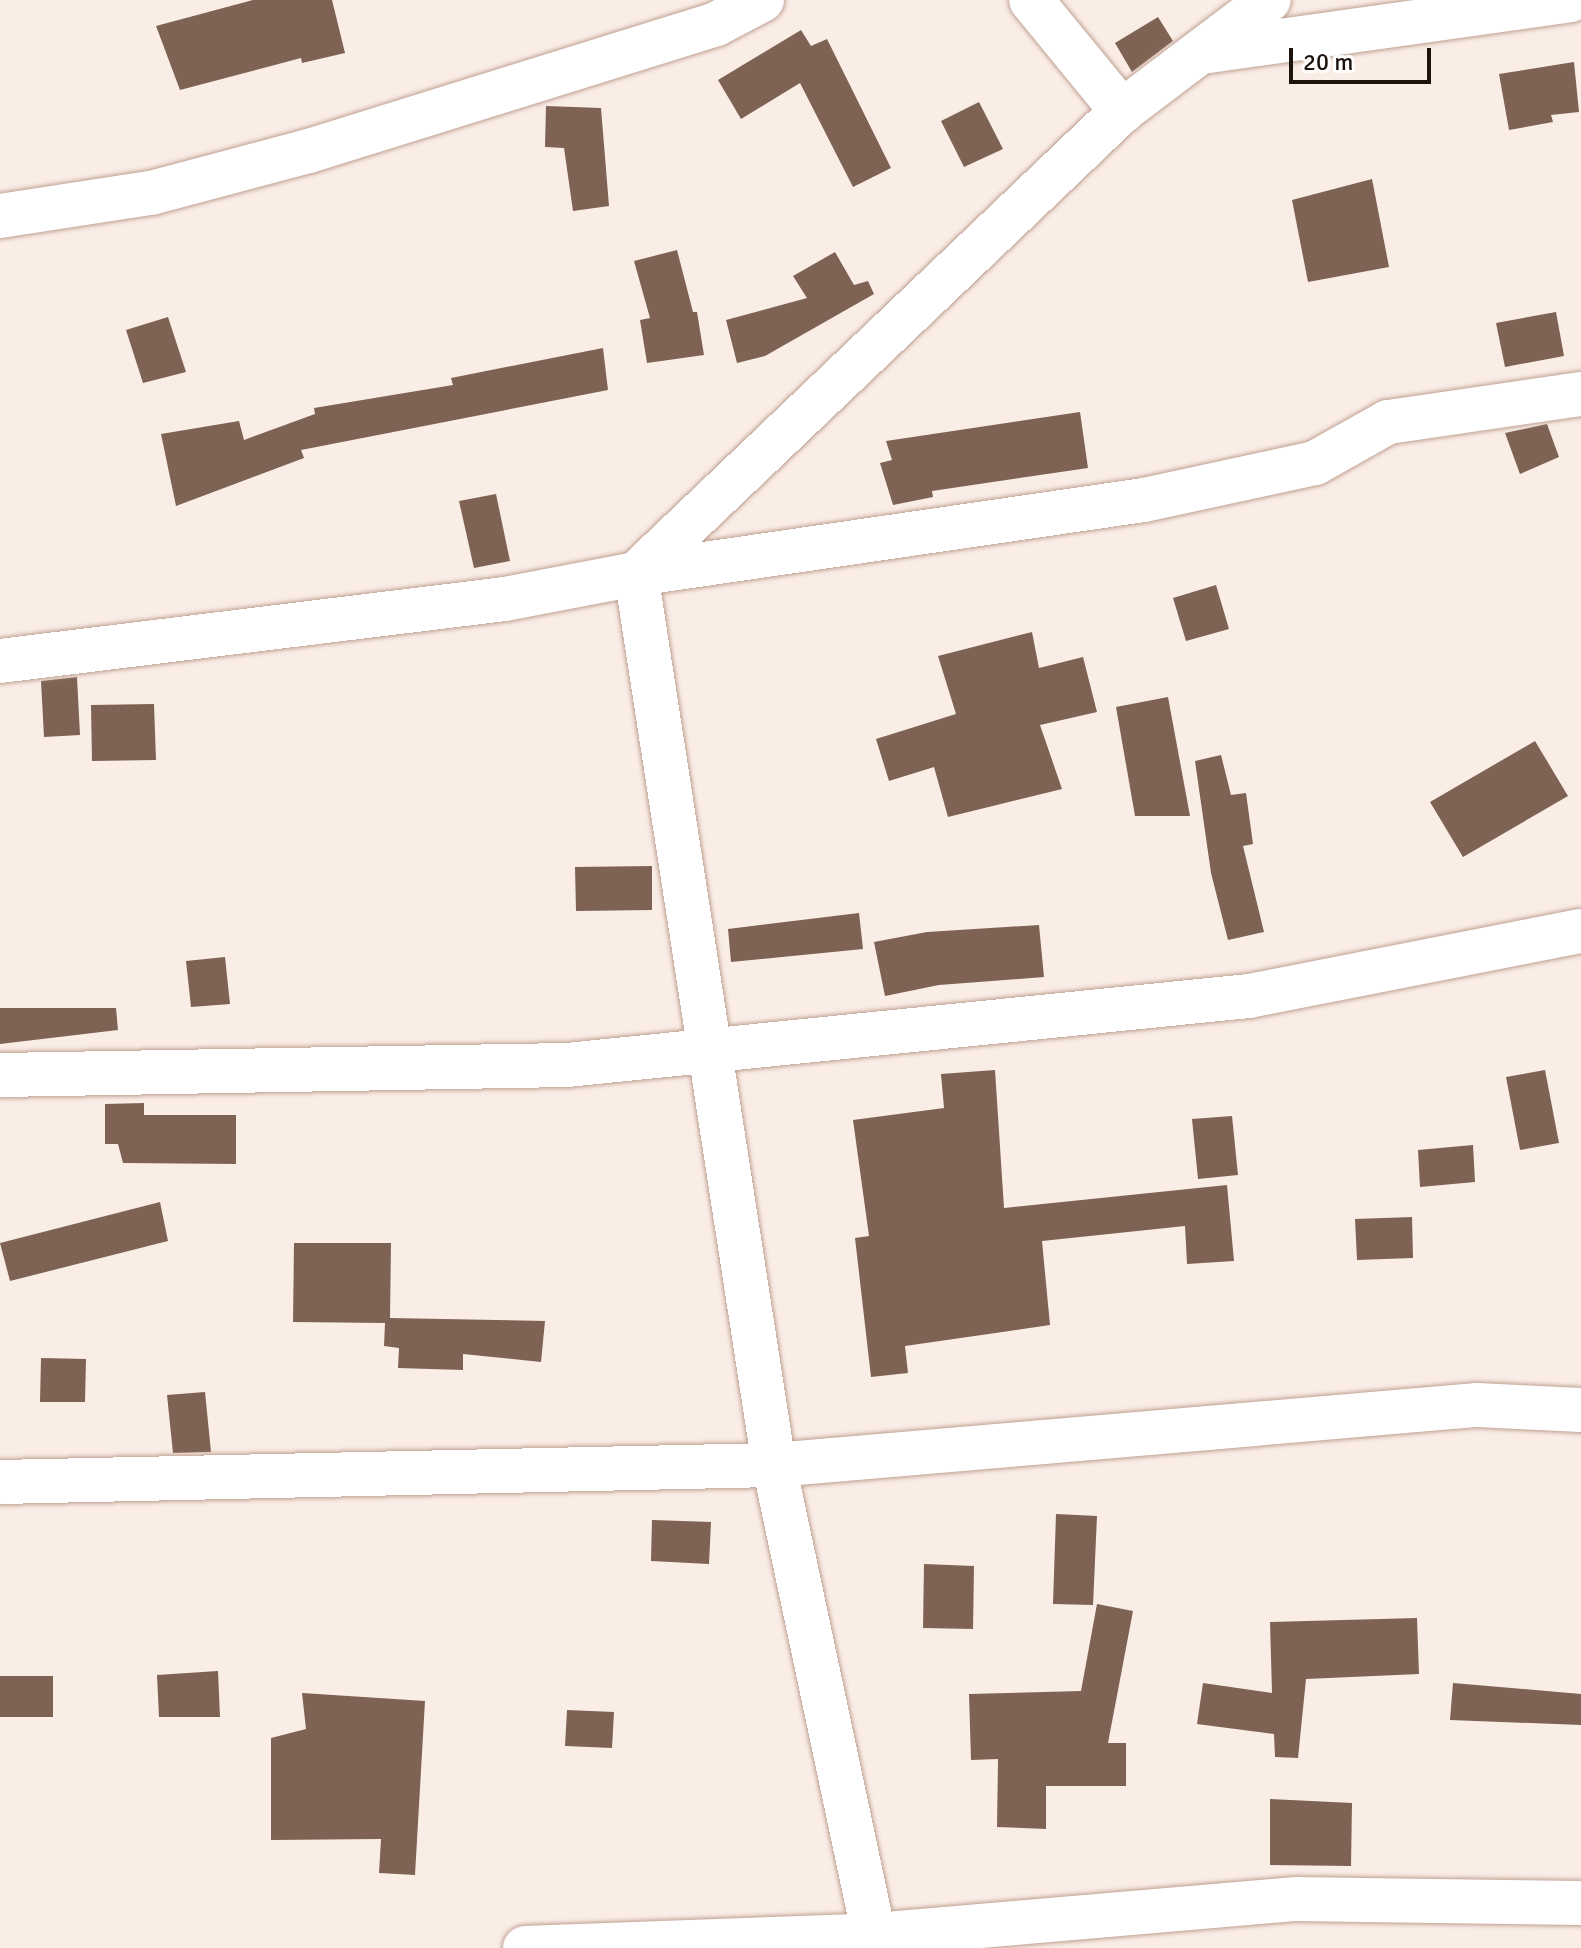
<!DOCTYPE html>
<style>
body{margin:0}
#map{position:relative;width:1581px;height:1948px;overflow:hidden;background:#faede6;font-family:Signika,sans-serif}
div>[style]{position:absolute}
[style*='--x']{left:calc(var(--x)*1px);top:calc(var(--y)*1px);width:calc(var(--w)*1px);rotate:calc(var(--a)*1deg)}
.building>*{inset:0;background:#7e6254}
.roads{filter:drop-shadow(0 0 2px #bfa091) drop-shadow(0 0 2px #bfa091)}
.minor>*{height:44px;margin:-22px;padding:0 22px;transform-origin:22px;border-radius:22px;background:#fff}
span{translate:-50% -50%;white-space:nowrap;text-align:center;line-height:1.15;-webkit-text-stroke:6px #fff;paint-order:stroke}
.scale{position:absolute;left:1289px;top:48px;width:142px;height:36px;box-sizing:border-box;border:4px solid #1f130e;border-top:0;padding-left:10px;font-size:24px;line-height:28px;white-space:nowrap;color:#1f130e;-webkit-text-stroke:6px #fff;paint-order:stroke}
</style>
<div id="map">
<div class="building">
<i style="clip-path:polygon(253px 0,332px 0,345px 53px,302px 63px,301px 58px,180px 90px,156px 26px)"></i>
<i style="clip-path:polygon(1158px 17px,1173px 41px,1132px 72px,1115px 43px)"></i>
<i style="clip-path:polygon(801px 30px,811px 46px,827px 39px,891px 168px,853px 187px,800px 83px,741px 119px,718px 80px)"></i>
<i style="clip-path:polygon(1574px 62px,1579px 112px,1551px 115px,1553px 122px,1509px 130px,1499px 74px)"></i>
<i style="clip-path:polygon(979px 102px,1003px 149px,964px 167px,941px 121px)"></i>
<i style="clip-path:polygon(546px 106px,601px 108px,609px 206px,573px 211px,564px 148px,545px 147px)"></i>
<i style="clip-path:polygon(1372px 179px,1389px 267px,1308px 282px,1292px 200px)"></i>
<i style="clip-path:polygon(677px 250px,693px 312px,697px 312px,704px 355px,647px 363px,640px 320px,650px 318px,634px 261px)"></i>
<i style="clip-path:polygon(835px 252px,854px 285px,868px 281px,874px 294px,765px 356px,737px 363px,726px 320px,807px 298px,793px 276px)"></i>
<i style="clip-path:polygon(1556px 312px,1564px 356px,1505px 367px,1496px 323px)"></i>
<i style="clip-path:polygon(168px 317px,186px 372px,143px 383px,126px 330px)"></i>
<i style="clip-path:polygon(603px 348px,608px 390px,301px 450px,304px 458px,176px 506px,161px 434px,239px 421px,244px 440px,315px 414px,314px 408px,453px 385px,451px 378px)"></i>
<i style="clip-path:polygon(1080px 412px,1088px 468px,932px 491px,933px 497px,893px 505px,880px 463px,892px 460px,886px 441px)"></i>
<i style="clip-path:polygon(1547px 424px,1559px 457px,1520px 474px,1505px 433px)"></i>
<i style="clip-path:polygon(496px 494px,510px 561px,474px 568px,459px 501px)"></i>
<i style="clip-path:polygon(1216px 585px,1229px 629px,1186px 641px,1173px 598px)"></i>
<i style="clip-path:polygon(1032px 632px,1039px 668px,1083px 657px,1097px 712px,1040px 725px,1062px 789px,948px 817px,934px 767px,889px 781px,876px 739px,956px 714px,938px 656px)"></i>
<i style="clip-path:polygon(77px 677px,80px 735px,44px 737px,41px 681px)"></i>
<i style="clip-path:polygon(1168px 697px,1190px 816px,1135px 816px,1116px 707px)"></i>
<i style="clip-path:polygon(154px 704px,156px 760px,92px 761px,91px 705px)"></i>
<i style="clip-path:polygon(1535px 741px,1568px 796px,1463px 857px,1430px 802px)"></i>
<i style="clip-path:polygon(1221px 755px,1231px 795px,1246px 793px,1253px 844px,1243px 846px,1264px 932px,1228px 940px,1211px 873px,1195px 761px)"></i>
<i style="clip-path:polygon(652px 866px,652px 910px,576px 911px,575px 867px)"></i>
<i style="clip-path:polygon(859px 913px,863px 949px,731px 962px,728px 929px)"></i>
<i style="clip-path:polygon(1039px 925px,1044px 977px,939px 985px,885px 996px,874px 942px,927px 932px)"></i>
<i style="clip-path:polygon(225px 957px,230px 1004px,191px 1007px,186px 961px)"></i>
<i style="clip-path:polygon(0 1008px,116px 1008px,118px 1030px,0 1044px)"></i>
<i style="clip-path:polygon(995px 1070px,1004px 1208px,1227px 1185px,1234px 1261px,1187px 1264px,1185px 1226px,1042px 1241px,1050px 1325px,905px 1346px,908px 1373px,871px 1377px,855px 1238px,869px 1236px,853px 1120px,944px 1108px,941px 1074px)"></i>
<i style="clip-path:polygon(1545px 1070px,1559px 1143px,1520px 1150px,1506px 1077px)"></i>
<i style="clip-path:polygon(144px 1103px,144px 1115px,236px 1115px,236px 1164px,123px 1163px,118px 1144px,105px 1144px,105px 1104px)"></i>
<i style="clip-path:polygon(1232px 1116px,1238px 1175px,1198px 1179px,1192px 1119px)"></i>
<i style="clip-path:polygon(1473px 1145px,1475px 1182px,1420px 1187px,1418px 1150px)"></i>
<i style="clip-path:polygon(160px 1202px,168px 1241px,10px 1281px,0 1243px)"></i>
<i style="clip-path:polygon(1412px 1217px,1413px 1258px,1357px 1260px,1355px 1219px)"></i>
<i style="clip-path:polygon(294px 1243px,391px 1243px,390px 1318px,545px 1321px,541px 1362px,463px 1354px,463px 1370px,398px 1368px,399px 1348px,384px 1346px,385px 1323px,293px 1322px)"></i>
<i style="clip-path:polygon(41px 1358px,86px 1359px,85px 1402px,40px 1402px)"></i>
<i style="clip-path:polygon(205px 1392px,211px 1452px,173px 1453px,167px 1395px)"></i>
<i style="clip-path:polygon(1056px 1514px,1097px 1516px,1093px 1605px,1053px 1604px)"></i>
<i style="clip-path:polygon(652px 1520px,711px 1522px,709px 1564px,651px 1561px)"></i>
<i style="clip-path:polygon(924px 1564px,974px 1566px,973px 1629px,923px 1628px)"></i>
<i style="clip-path:polygon(1097px 1604px,1133px 1611px,1108px 1743px,1126px 1743px,1126px 1786px,1046px 1786px,1046px 1829px,997px 1827px,998px 1759px,971px 1760px,969px 1694px,1081px 1691px)"></i>
<i style="clip-path:polygon(1417px 1618px,1419px 1674px,1306px 1679px,1298px 1758px,1275px 1757px,1274px 1734px,1197px 1724px,1203px 1683px,1272px 1693px,1270px 1622px)"></i>
<i style="clip-path:polygon(218px 1671px,220px 1717px,159px 1717px,157px 1675px)"></i>
<i style="clip-path:polygon(0 1676px,53px 1676px,53px 1717px,0 1717px)"></i>
<i style="clip-path:polygon(1453px 1683px,1581px 1694px,1581px 1725px,1450px 1720px)"></i>
<i style="clip-path:polygon(302px 1693px,425px 1701px,415px 1875px,379px 1873px,381px 1839px,271px 1840px,271px 1738px,306px 1729px)"></i>
<i style="clip-path:polygon(567px 1710px,614px 1712px,612px 1748px,565px 1746px)"></i>
<i style="clip-path:polygon(1270px 1799px,1352px 1803px,1351px 1866px,1270px 1865px)"></i>
</div>
<div class="roads">
<div class="minor">
<i style="--x:1031;--y:0;--w:144;--a:50.7"></i>
<i style="--x:1202;--y:52;--w:372;--a:-8"></i>
<i style="--x:0;--y:216;--w:153;--a:-8.7"></i>
<i style="--x:151;--y:193;--w:163;--a:-14.9"></i>
<i style="--x:309;--y:151;--w:426;--a:-17.3"></i>
<i style="--x:716;--y:24;--w:52;--a:-27.6"></i>
<i style="--x:636;--y:574;--w:902;--a:81.2"></i>
<i style="--x:774;--y:1465;--w:494;--a:78"></i>
<i style="--x:636;--y:574;--w:671;--a:-43.61"></i>
<i style="--x:1122;--y:111;--w:184;--a:-37.1"></i>
<i style="--x:0;--y:661;--w:509;--a:-7"></i>
<i style="--x:505;--y:599;--w:133;--a:-10.8"></i>
<i style="--x:636;--y:574;--w:513;--a:-8.29"></i>
<i style="--x:1144;--y:500;--w:175;--a:-12.2"></i>
<i style="--x:1315;--y:463;--w:84;--a:-29.3"></i>
<i style="--x:1388;--y:422;--w:195;--a:-8.3"></i>
<i style="--x:0;--y:1075;--w:567;--a:-1.01"></i>
<i style="--x:567;--y:1065;--w:685;--a:-5.78"></i>
<i style="--x:1249;--y:996;--w:338;--a:-11.1"></i>
<i style="--x:0;--y:1482;--w:774;--a:-1.26"></i>
<i style="--x:774;--y:1465;--w:706;--a:-4.88"></i>
<i style="--x:1477;--y:1405;--w:104;--a:2.8"></i>
<i style="--x:525;--y:1948;--w:350;--a:-2.1"></i>
<i style="--x:875;--y:1935;--w:423;--a:-4.9"></i>
<i style="--x:1296;--y:1899;--w:285;--a:0.8"></i>
</div>
</div>
<div class="scale">20 m</div>
</div>
